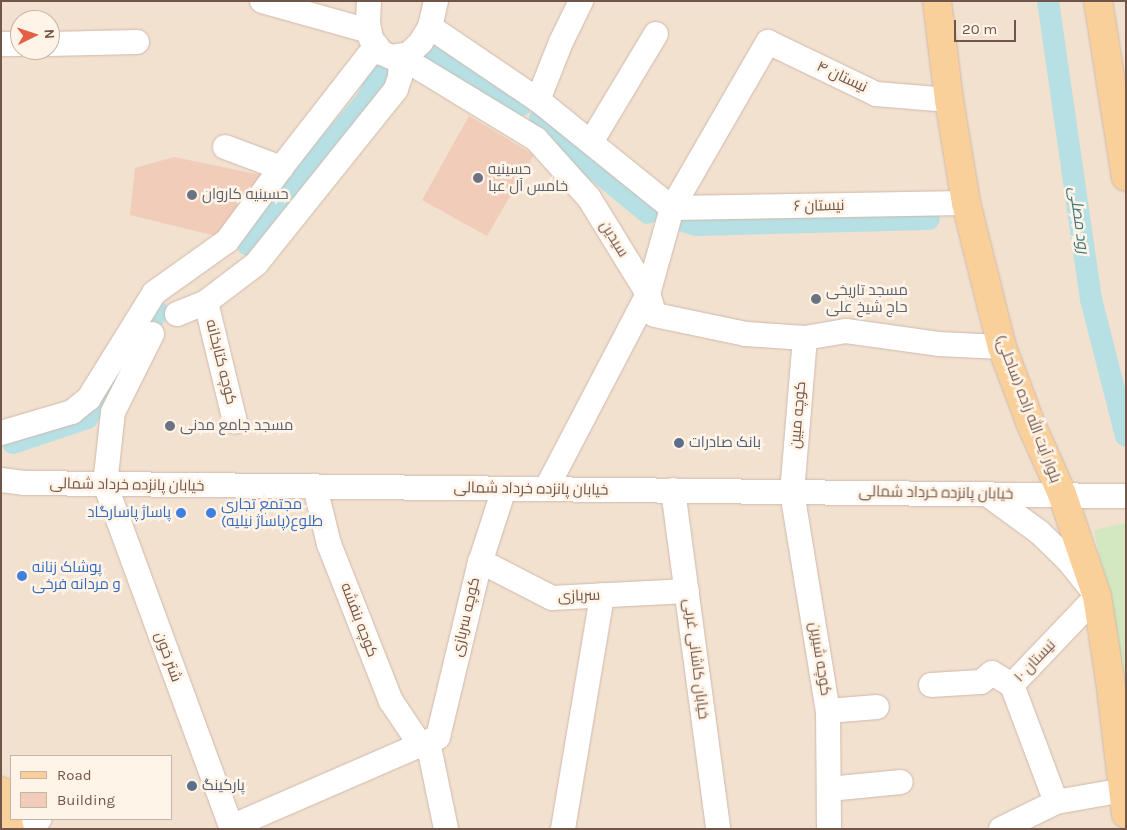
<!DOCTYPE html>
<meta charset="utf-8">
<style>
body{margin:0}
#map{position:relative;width:1127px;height:830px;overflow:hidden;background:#fcf0e1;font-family:Karla,Cairo,sans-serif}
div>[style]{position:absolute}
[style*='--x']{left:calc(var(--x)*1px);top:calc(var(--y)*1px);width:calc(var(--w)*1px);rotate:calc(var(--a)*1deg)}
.residential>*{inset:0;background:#f3e1d0}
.green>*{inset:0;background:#d3e8c0}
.canal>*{height:22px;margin:-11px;padding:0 11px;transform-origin:11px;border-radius:11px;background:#b6e0e4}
.building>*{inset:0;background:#f0ccb9}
.roads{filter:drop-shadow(0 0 1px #ceb9ab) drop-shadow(0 0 1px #ceb9ab)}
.minor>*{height:24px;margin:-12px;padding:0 12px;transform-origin:12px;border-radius:12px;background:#fff}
.major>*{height:28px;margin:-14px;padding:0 14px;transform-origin:14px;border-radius:14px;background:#fad09a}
.dots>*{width:14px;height:14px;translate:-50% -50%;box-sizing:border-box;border:2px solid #fff4e7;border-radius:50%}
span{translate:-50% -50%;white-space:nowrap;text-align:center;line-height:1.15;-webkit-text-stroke:5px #fff4e7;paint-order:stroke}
.street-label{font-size:15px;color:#725549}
.worship-label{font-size:15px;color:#5b616d}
.left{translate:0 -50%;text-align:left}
.service-label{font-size:15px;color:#4e5e75}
.shop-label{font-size:15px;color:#366cbe}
.right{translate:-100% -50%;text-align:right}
.water-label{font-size:16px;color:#40787f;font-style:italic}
.frame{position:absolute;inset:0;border:2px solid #725549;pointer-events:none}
.legend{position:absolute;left:10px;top:755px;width:162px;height:65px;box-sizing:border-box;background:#fff4e7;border:1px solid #c7b4a8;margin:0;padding:6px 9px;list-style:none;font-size:15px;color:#725549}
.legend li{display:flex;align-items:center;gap:10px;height:25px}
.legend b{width:25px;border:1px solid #c7b4a8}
.north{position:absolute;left:10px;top:10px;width:50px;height:50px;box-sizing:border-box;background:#fff4e7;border:1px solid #c7b4a8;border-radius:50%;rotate:86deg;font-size:14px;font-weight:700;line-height:20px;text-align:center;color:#725549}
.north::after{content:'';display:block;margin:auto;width:18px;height:22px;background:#e46147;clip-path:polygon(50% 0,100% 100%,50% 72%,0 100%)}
.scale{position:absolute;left:954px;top:20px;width:62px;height:22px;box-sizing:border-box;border:2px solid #725549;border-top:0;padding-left:6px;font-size:15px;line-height:18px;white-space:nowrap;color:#725549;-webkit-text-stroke:4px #fff4e7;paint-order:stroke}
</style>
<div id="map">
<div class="residential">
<i style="clip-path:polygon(evenodd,1px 1px,1126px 1px,1126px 829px,1px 829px,1px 1px,20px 20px,50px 20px,50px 50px,20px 50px,20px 20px,1px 1px,11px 756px,171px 756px,171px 819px,11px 819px,11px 756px)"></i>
</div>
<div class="green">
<i style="clip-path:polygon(1125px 523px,1126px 526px,1126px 699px,1125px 682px,1094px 530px)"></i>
</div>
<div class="canal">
<i style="--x:1048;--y:1;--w:301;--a:81.8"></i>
<i style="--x:1091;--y:299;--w:141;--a:75.7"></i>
<i style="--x:433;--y:50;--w:104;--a:32"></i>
<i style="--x:540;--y:118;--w:71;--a:43.3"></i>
<i style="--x:592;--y:167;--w:72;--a:39.4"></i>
<i style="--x:683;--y:221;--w:15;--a:16"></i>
<i style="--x:697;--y:225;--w:232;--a:-1.5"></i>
<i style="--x:248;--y:245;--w:52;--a:-53.6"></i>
<i style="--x:279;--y:203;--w:134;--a:-49.5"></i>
<i style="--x:366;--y:101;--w:35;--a:-61"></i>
<i style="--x:134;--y:347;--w:42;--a:-56.7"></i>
<i style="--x:13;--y:443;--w:78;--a:-18.7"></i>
<i style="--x:87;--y:418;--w:38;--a:-57"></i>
</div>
<div class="building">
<i style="clip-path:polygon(469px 116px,534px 155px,487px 236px,422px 200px)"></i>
<i style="clip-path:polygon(174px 157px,266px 176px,220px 237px,130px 215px,135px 168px)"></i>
</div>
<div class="roads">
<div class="minor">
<i style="--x:262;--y:1;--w:111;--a:15.7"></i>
<i style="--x:369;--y:1;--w:22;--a:93"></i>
<i style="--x:368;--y:23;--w:16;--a:79"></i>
<i style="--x:371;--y:39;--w:18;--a:52"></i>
<i style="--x:382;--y:53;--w:10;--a:24"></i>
<i style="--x:391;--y:57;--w:18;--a:-9"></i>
<i style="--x:409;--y:54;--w:17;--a:-45"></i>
<i style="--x:421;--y:42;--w:17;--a:-59"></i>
<i style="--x:430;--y:27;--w:27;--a:-77"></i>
<i style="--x:430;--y:27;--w:130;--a:34.1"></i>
<i style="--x:538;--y:100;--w:172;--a:38.9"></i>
<i style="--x:672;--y:208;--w:89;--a:105.6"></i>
<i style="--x:648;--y:294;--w:22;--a:72"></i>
<i style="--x:655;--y:315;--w:93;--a:11.8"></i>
<i style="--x:746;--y:334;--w:59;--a:3.9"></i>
<i style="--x:805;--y:338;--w:42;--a:-9.7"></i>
<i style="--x:846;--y:331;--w:93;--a:8"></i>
<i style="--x:938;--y:344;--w:64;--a:2.7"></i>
<i style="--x:1;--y:44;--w:19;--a:0"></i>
<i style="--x:50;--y:44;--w:87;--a:-1.3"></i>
<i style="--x:538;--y:100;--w:62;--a:-68.4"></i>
<i style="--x:561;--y:42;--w:46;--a:-64"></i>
<i style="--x:591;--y:142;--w:126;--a:-59"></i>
<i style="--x:225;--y:147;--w:60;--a:20.6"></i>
<i style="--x:672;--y:208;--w:192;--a:-60"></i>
<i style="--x:768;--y:42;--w:120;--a:25.7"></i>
<i style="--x:876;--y:94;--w:73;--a:4.7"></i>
<i style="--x:672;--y:208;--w:294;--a:-1"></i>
<i style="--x:206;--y:302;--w:123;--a:76.4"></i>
<i style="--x:177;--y:314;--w:31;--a:-22"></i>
<i style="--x:206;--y:302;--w:63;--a:-37.2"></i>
<i style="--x:256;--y:264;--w:224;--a:-51.3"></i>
<i style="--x:396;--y:89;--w:13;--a:-72"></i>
<i style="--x:400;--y:77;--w:20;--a:-87"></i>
<i style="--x:401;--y:57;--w:158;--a:31.3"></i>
<i style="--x:536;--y:139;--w:79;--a:48.1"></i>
<i style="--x:589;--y:198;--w:113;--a:58.4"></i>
<i style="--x:648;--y:294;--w:220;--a:117.6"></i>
<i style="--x:152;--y:334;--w:87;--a:116.6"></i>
<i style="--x:113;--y:412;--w:72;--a:96.3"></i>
<i style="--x:105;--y:484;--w:368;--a:69.8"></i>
<i style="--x:805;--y:338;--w:155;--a:94.8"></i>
<i style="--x:792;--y:492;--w:222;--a:80.7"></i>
<i style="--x:828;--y:711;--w:118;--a:89.5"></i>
<i style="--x:1;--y:433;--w:74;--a:-16.5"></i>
<i style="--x:72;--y:412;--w:22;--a:-39"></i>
<i style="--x:89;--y:398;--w:123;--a:-58.2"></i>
<i style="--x:154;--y:293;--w:90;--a:-35.5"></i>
<i style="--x:227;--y:241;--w:91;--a:-53.5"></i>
<i style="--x:281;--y:168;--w:155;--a:-52.1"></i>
<i style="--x:1;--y:480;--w:23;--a:7"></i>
<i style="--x:24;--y:483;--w:1102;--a:0.68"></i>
<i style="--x:315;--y:487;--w:59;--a:76.2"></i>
<i style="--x:329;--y:544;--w:169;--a:68.5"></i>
<i style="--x:391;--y:701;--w:54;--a:56.3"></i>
<i style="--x:673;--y:490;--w:342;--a:82.4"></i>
<i style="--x:480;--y:561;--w:81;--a:27.2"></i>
<i style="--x:552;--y:598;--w:135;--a:-3"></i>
<i style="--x:931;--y:685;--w:50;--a:-3.4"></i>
<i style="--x:981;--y:682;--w:14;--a:-39"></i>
<i style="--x:992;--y:673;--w:23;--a:31"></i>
<i style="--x:1012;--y:685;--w:123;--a:-46.3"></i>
<i style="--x:1097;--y:596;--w:46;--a:-128.9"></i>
<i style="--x:1068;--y:560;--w:40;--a:-136"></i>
<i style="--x:1039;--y:532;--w:64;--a:-143.8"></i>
<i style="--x:1012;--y:685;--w:125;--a:69.4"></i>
<i style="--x:828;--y:711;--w:49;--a:-4.7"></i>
<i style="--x:428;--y:742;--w:89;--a:78.3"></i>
<i style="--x:829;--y:789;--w:72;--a:-5.6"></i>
<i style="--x:9;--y:825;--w:31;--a:-11"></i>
<i style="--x:231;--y:827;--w:226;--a:-23.5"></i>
<i style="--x:438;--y:737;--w:176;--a:-76.5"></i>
<i style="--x:479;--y:566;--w:81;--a:-72"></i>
<i style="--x:563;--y:829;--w:237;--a:-80.5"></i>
<i style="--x:1001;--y:829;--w:61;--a:-26.1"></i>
<i style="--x:1056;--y:802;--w:69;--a:-10"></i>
</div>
<div class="major">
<i style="--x:937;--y:1;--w:100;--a:83.1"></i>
<i style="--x:949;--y:100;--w:104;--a:80.6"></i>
<i style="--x:966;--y:203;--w:148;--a:76"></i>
<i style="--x:1002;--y:347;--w:80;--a:69.5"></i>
<i style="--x:1030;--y:422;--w:79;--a:66"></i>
<i style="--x:1062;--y:494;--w:108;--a:71.1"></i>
<i style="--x:1097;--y:596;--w:85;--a:81.2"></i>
<i style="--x:1110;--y:680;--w:135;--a:83.2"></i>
<i style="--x:1098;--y:1;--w:178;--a:81"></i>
<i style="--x:1;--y:791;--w:39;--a:77"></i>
</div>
</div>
<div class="dots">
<i style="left:478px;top:178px;background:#6b7280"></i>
<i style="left:192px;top:195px;background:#6b7280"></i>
<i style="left:816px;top:299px;background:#6b7280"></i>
<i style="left:170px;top:426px;background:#6b7280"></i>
<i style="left:679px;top:443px;background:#5c6f8a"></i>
<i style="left:181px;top:513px;background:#3f7fe0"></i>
<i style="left:211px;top:513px;background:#3f7fe0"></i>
<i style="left:22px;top:576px;background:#3f7fe0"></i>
<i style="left:192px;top:786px;background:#5c6f8a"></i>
</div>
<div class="street-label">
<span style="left:842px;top:77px;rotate:25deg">نیستان ۴</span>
<span style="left:819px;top:206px;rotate:-1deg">نیستان ۶</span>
<span style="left:614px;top:239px;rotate:58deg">سیدین</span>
<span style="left:221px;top:362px;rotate:76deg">کوچه کتابخانه</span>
<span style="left:1028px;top:409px;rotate:69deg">بلوار آیت الله زاده (ساحلی)</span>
<span style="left:798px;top:415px;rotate:-85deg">کوچه مبین</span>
<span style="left:127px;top:485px;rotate:1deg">خیابان پانزده خرداد شمالی</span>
<span style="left:531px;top:489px;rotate:1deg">خیابان پانزده خرداد شمالی</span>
<span style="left:936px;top:493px;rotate:1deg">خیابان پانزده خرداد شمالی</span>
<span style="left:579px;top:596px;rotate:-2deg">سربازی</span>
<span style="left:466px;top:617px;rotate:-77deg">کوچه سربازی</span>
<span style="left:359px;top:620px;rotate:69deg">کوچه بنفشه</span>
<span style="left:168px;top:657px;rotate:70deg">شتر خون</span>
<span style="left:696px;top:659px;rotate:83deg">خیابان کاشانی غربی</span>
<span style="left:820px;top:659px;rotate:81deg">کوچه شیرین</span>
<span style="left:1035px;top:661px;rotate:-46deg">نیستان ۱۰</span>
</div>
<div class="worship-label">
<span class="left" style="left:488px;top:178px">حسینیه<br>خامس آل عبا</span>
<span class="left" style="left:202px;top:195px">حسینیه کاروان</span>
<span class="left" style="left:826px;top:299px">مسجد تاریخی<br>حاج شیخ علی</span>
<span class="left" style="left:180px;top:426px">مسجد جامع مدنی</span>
</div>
<div class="service-label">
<span class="left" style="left:689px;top:443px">بانک صادرات</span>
<span class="left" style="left:202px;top:786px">پارکینگ</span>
</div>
<div class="shop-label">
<span class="left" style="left:221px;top:513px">مجتمع تجاری<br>طلوع(پاساژ نیلیه)</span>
<span class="right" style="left:171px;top:513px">پاساژ پاسارگاد</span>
<span class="left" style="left:32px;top:576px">پوشاک زنانه<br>و مردانه فرخی</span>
</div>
<div class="water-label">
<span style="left:1079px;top:220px;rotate:82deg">رود مصلی</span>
</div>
<div class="frame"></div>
<ul class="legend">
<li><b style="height:6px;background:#fad09a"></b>Road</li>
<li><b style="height:14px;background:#f0ccb9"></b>Building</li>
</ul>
<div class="north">N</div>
<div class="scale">20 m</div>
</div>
